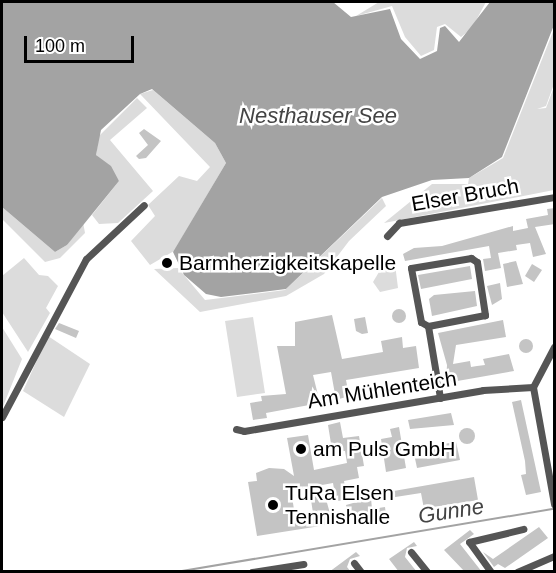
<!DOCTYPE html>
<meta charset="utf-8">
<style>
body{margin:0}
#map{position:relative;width:556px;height:573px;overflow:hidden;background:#fff;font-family:Helvetica,sans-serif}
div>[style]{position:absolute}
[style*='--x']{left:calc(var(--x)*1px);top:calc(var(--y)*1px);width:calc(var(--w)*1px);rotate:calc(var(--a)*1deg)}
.green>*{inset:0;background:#dcdcdc}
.water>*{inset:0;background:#a3a3a3}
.stream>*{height:2px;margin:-1px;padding:0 1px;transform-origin:1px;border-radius:1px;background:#a3a3a3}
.building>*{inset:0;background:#c4c4c4}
.round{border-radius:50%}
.street>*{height:7px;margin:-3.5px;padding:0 3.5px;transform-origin:3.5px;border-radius:3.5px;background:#555}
.dots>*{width:16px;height:16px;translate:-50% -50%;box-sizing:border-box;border:3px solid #fff;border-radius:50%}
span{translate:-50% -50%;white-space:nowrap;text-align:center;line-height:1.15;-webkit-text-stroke:5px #fff;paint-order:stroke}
.street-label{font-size:21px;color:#000}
.poi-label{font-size:21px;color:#000}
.left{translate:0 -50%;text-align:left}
.water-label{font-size:22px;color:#444;font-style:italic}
.frame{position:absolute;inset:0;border:3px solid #000;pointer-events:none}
.scale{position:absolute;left:24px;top:36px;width:110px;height:27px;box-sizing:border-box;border:3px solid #000;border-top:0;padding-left:8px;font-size:18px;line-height:21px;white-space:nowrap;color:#000;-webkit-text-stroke:4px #fff;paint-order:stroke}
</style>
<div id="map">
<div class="green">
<i style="clip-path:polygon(379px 2px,486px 2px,472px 28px,461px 37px,445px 24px,437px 27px,434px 50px,421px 56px,405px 37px,392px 6px,356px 16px)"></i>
<i style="clip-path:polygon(554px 29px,554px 84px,546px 106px,537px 109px,546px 108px,554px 87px,554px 190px,384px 223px,432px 184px,468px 184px,469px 178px,503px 158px)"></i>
<i style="clip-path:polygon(153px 90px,215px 143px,226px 163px,174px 251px,150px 265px,131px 241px,155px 216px,148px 205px,179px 176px,197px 181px,210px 167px,140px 94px)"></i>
<i style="clip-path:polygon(137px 98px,147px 108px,110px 140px,153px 191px,118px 223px,99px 224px,92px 215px,119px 181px,96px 155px,99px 136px)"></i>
<i style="clip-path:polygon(382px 198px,386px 206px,349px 241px,324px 274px,286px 296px,200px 312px,154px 269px,178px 268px,205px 300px,285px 290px)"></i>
<i style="clip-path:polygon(2px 207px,55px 252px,67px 245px,83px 222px,85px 233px,60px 258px,45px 262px,2px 219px)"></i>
<i style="clip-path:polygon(24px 258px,39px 275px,48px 276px,58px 286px,46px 308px,50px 313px,28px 352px,2px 312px,2px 276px)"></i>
<i style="clip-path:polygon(385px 262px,395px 264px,398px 288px,380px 292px,373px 282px)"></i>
<i style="clip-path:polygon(253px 317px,265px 393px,237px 397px,225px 321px)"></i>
<i style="clip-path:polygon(2px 327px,22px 359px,2px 409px)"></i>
<i style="clip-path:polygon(48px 336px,90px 364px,64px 417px,23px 391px)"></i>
</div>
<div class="water">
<i style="clip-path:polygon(2px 2px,333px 2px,351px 17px,390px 9px,401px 39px,420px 59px,437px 51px,440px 28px,445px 26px,459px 42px,490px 2px,554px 2px,554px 25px,502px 157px,469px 178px,432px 180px,382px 197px,286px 289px,221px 297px,206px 294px,184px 275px,173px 252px,226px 163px,215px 143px,152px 89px,140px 94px,101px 130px,96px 155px,111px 166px,119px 181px,67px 245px,55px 252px,2px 207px)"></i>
</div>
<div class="stream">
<i style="--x:176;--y:572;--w:383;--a:-9.5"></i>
</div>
<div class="building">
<i style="clip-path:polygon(144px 129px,161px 141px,146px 158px,139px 159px,136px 156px,148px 145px,139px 133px)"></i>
<i style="clip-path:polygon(555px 208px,555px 224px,535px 227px,546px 254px,533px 257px,530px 243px,516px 245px,517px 250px,498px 253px,501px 268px,485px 271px,483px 259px,491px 258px,489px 246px,405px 261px,403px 254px,414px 248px,442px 246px,513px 226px,513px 231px,528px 228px,526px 219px,548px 215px,547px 209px)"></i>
<i style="clip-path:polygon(516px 261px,523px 284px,507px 287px,503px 264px)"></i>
<i style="clip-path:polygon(532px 264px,542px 270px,534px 282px,525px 276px)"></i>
<i style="clip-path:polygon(470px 266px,472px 279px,421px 289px,418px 275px)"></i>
<i style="clip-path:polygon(500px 283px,502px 299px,492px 305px,487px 286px)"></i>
<i style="clip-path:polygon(475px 291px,477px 306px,432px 316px,429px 299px,434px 295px)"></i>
<i class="round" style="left:392px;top:309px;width:14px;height:14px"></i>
<i style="clip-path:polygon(332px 315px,342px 359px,383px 352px,381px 341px,402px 337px,403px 348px,416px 346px,419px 368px,346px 380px,349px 396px,336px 400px,331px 372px,313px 375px,320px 403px,266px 413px,267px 418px,253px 420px,250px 403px,262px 401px,261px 396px,286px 394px,277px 346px,295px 346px,295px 322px)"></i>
<i style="clip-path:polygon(365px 317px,368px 333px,362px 334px,356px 331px,354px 319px)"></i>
<i style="clip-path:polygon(503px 320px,506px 337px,456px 345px,453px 364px,470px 361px,471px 367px,477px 366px,485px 365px,483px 359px,509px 354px,514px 371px,446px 383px,447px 365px,438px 333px)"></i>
<i style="clip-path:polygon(59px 323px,79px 331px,76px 338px,55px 329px)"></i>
<i class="round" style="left:519px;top:339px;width:14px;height:14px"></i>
<i style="clip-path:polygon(521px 400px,541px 492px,526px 495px,521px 475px,526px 474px,525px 461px,512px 402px)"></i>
<i style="clip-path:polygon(451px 413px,454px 425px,410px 429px,408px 420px)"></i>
<i style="clip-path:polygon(evenodd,340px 422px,343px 438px,359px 436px,364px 466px,357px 467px,359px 478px,344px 481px,347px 500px,336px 501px,333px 483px,322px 485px,333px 524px,257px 536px,248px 482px,257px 481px,256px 473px,269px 468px,284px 469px,294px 476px,287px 438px,308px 435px,314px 470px,347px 463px,345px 451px,332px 450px,328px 425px,340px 422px,309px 487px,313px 513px,295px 516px,291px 490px,309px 487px)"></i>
<i style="clip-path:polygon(399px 427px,406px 468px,386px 472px,381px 439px,392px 437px,390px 429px)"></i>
<i class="round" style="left:459px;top:428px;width:16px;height:16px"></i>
<i style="clip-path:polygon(456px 442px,460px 460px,417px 468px,413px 449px)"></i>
<i style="clip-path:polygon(474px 477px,478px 500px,424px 509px,421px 493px,389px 498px,388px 492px)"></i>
<i style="clip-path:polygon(371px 498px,372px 509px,385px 507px,386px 515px,348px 516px,346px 505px)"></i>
<i style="clip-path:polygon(539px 527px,548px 538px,505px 568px,498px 564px,494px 567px,483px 552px,493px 559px)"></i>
<i style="clip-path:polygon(470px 530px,474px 534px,460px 544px,482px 572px,465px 572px,444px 550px)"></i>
<i style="clip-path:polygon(414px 542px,417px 546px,407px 548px,405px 557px,417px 572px,399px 572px,389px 559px)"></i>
<i style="clip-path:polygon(356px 552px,360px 556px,350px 559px,347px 567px,351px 572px,329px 572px)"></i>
</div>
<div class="street">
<i style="--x:387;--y:236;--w:18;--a:-47"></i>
<i style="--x:399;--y:223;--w:157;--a:-9.5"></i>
<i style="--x:428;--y:326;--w:8;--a:-150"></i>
<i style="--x:421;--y:322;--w:55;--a:-100.5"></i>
<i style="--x:411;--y:268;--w:61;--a:-9.5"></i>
<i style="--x:471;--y:258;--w:7;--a:34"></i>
<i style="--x:477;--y:262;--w:54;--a:81.4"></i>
<i style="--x:485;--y:315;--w:58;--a:169.1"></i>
<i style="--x:428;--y:326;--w:73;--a:80.5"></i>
<i style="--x:554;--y:347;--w:45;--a:117.7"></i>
<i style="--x:533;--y:387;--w:119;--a:79.8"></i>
<i style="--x:2;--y:417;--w:179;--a:-62"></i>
<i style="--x:86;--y:259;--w:79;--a:-43"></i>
<i style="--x:236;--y:429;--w:8;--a:14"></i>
<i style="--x:244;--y:431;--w:242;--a:-9.7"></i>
<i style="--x:483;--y:390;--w:50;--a:-3.4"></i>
<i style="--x:411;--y:552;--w:26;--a:51"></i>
<i style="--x:354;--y:563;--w:11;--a:52"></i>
<i style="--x:252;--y:572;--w:52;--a:-8.9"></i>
<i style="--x:491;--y:572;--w:37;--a:-126"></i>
<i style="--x:469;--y:542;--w:56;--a:-13.5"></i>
<i style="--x:517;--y:572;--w:40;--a:-23.4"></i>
</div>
<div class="dots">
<i style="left:167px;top:263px;background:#000"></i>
<i style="left:301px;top:449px;background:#000"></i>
<i style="left:273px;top:505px;background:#000"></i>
</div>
<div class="street-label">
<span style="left:465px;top:195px;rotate:-10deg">Elser Bruch</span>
<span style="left:382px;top:390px;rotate:-9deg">Am Mühlenteich</span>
</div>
<div class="poi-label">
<span class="left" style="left:179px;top:263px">Barmherzigkeitskapelle</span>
<span class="left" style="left:313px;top:449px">am Puls GmbH</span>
<span class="left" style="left:285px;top:505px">TuRa Elsen<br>Tennishalle</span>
</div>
<div class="water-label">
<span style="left:318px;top:116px">Nesthauser See</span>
<span style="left:451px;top:511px;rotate:-9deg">Gunne</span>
</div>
<div class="frame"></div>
<div class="scale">100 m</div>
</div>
